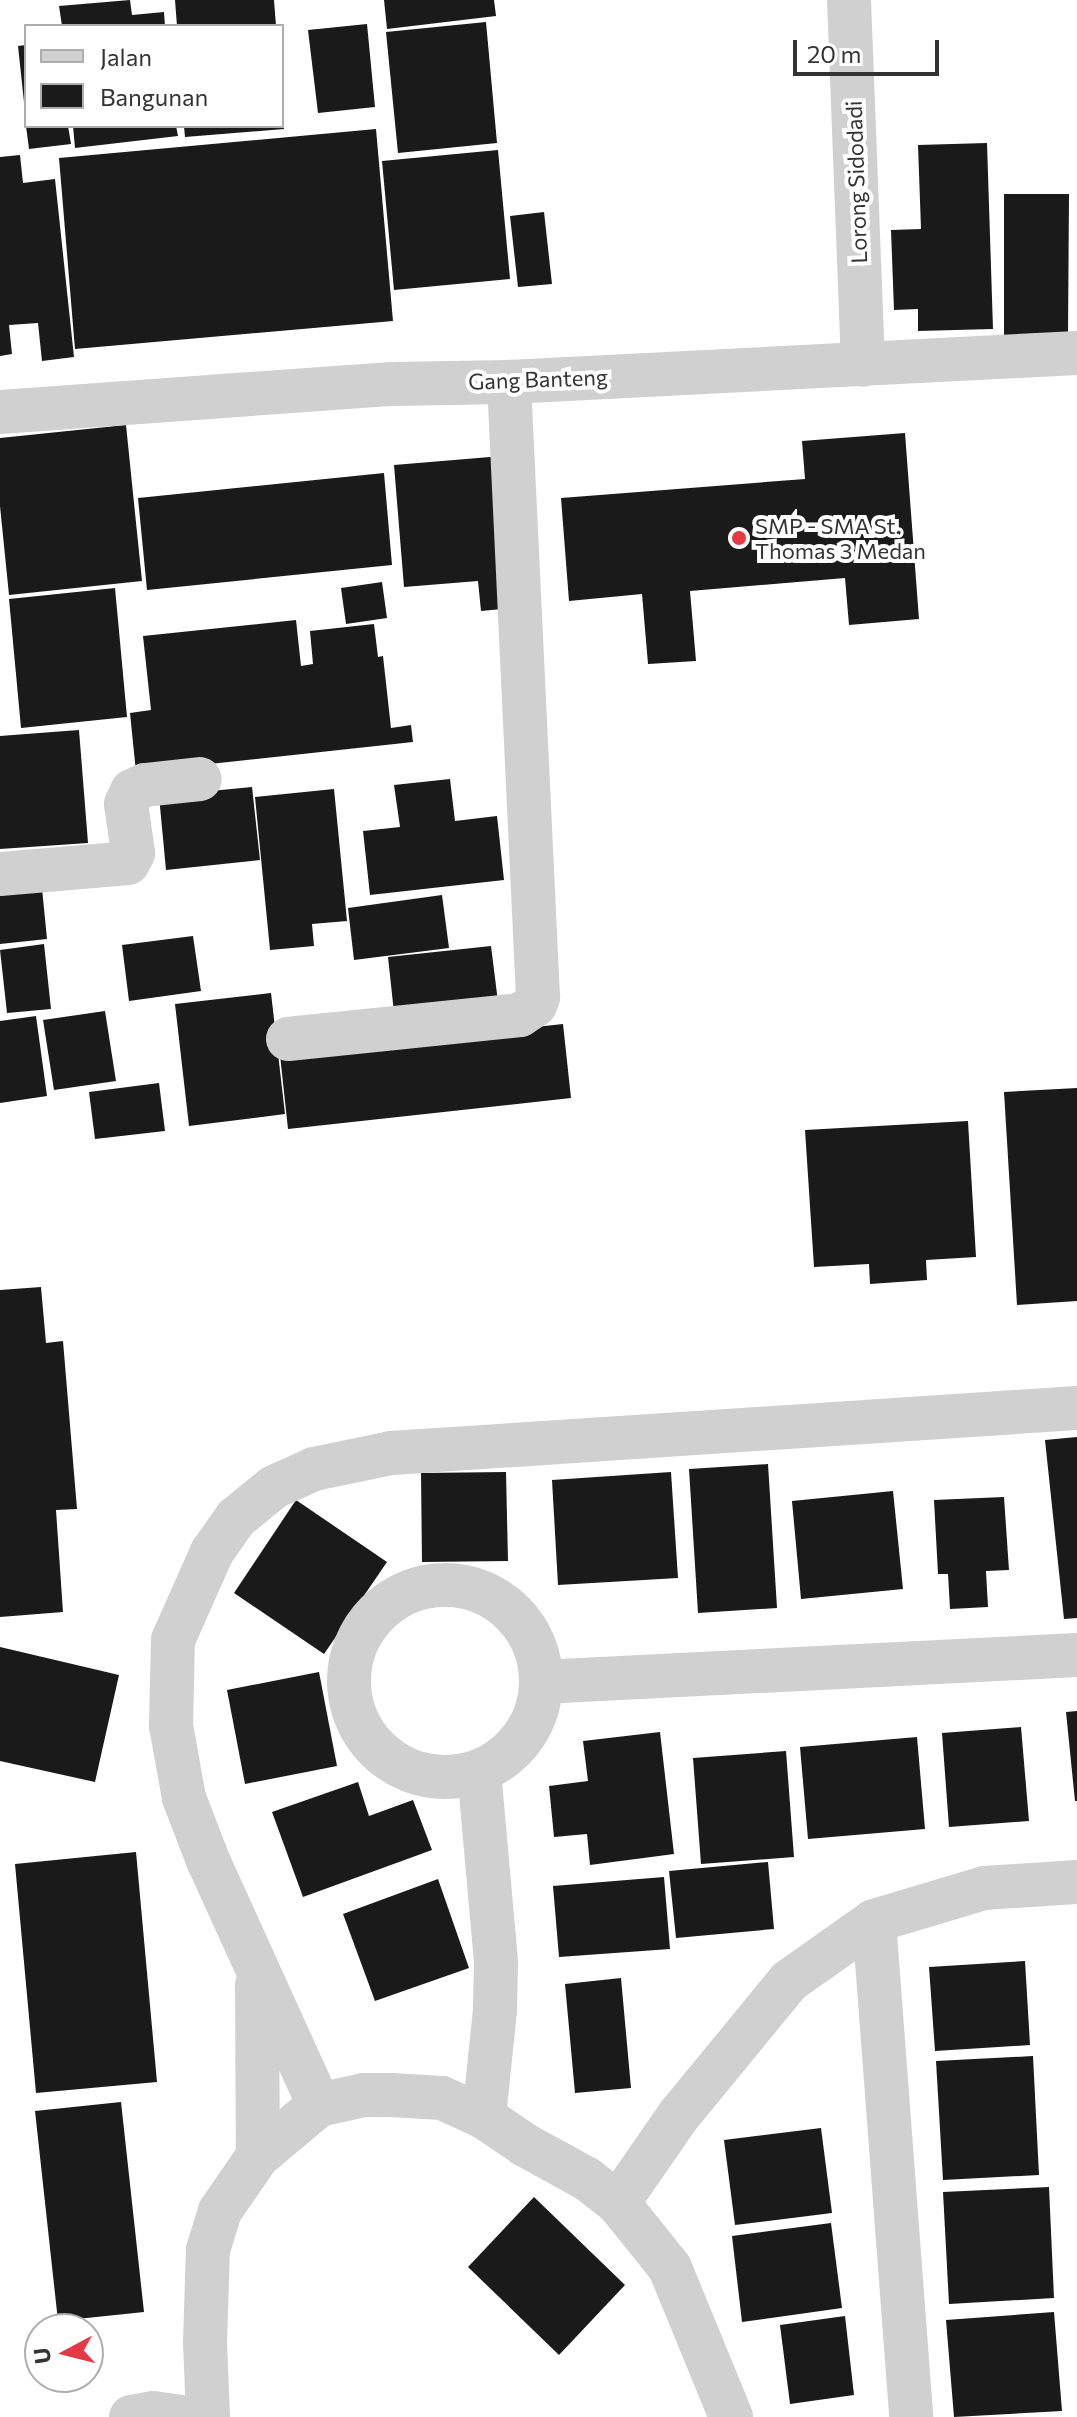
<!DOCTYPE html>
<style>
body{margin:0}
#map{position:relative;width:1077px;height:2417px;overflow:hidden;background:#fff;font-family:Commissioner,sans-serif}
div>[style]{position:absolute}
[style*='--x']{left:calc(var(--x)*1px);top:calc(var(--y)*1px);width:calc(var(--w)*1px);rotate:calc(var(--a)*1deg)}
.building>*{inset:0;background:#1a1a1a}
.street>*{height:44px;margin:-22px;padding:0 22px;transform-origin:22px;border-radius:22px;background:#d0d0d0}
.street>.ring{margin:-22px;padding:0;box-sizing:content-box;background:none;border:44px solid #d0d0d0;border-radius:50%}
.dots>*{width:22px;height:22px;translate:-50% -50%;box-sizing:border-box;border:4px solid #fff;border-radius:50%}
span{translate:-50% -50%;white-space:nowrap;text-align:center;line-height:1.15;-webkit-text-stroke:8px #fff;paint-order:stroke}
.street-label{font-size:22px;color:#333}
.poi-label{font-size:22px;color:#333}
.left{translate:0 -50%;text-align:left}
.legend{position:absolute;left:24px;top:24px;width:260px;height:104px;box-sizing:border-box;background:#fff;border:2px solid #adadad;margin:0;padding:10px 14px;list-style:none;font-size:24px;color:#333}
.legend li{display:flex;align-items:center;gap:16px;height:40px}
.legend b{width:40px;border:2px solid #adadad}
.north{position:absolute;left:24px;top:2313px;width:80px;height:80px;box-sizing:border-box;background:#fff;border:2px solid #adadad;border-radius:50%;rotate:263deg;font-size:22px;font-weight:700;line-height:32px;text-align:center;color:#333}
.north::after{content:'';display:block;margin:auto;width:28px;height:36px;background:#e63946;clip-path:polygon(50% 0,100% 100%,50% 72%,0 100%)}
.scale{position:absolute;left:793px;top:40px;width:146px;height:36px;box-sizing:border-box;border:4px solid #333;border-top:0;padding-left:10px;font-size:24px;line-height:28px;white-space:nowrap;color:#333;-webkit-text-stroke:6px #fff;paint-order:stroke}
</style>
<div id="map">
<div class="building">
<i style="clip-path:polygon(130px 0,132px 15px,164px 12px,165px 26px,62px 26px,59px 6px)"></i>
<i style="clip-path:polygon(175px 0,274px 0,276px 26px,177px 26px)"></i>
<i style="clip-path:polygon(384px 0,494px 0,496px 16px,387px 29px)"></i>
<i style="clip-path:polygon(486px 22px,497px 143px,398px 153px,386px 32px)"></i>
<i style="clip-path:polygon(367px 24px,375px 107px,318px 113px,308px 30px)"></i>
<i style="clip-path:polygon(26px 45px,26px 102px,24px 102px,18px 46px)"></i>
<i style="clip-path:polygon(26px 126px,68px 126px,71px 144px,29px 149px)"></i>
<i style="clip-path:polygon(73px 126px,176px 126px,178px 136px,75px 148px)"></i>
<i style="clip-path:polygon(184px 126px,284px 126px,284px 129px,185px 137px)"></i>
<i style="clip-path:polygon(376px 129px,393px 321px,75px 349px,59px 158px)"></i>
<i style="clip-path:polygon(987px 143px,993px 329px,918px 331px,918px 309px,894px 310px,891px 230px,921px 229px,918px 145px)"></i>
<i style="clip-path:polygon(498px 150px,510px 279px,394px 290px,382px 161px)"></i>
<i style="clip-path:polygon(20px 155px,23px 183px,55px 179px,74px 357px,42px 361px,38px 323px,9px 325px,12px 354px,0 356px,0 157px)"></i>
<i style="clip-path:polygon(1004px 194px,1069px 194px,1068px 335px,1004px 335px)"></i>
<i style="clip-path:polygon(544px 212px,552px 284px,518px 287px,510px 216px)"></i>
<i style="clip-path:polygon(126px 425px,142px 581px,9px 595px,0 506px,0 438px)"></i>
<i style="clip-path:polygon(905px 433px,919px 619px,849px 625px,845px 578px,690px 591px,696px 661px,648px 664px,642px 594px,569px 601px,561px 498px,805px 479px,802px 441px)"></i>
<i style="clip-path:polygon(502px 456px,514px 608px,481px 611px,478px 581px,404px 587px,394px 465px)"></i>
<i style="clip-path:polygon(384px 473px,392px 565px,147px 590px,138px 498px)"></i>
<i style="clip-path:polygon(382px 582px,387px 618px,346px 624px,341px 588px)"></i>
<i style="clip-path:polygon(115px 588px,127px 717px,21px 728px,9px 599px)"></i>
<i style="clip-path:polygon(296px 620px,301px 666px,313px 664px,310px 631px,374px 624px,378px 657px,383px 656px,391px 728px,411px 725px,413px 742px,136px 772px,130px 713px,151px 710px,143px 636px)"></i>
<i style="clip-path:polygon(79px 730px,88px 843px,0 849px,0 736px)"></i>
<i style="clip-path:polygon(450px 779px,455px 821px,497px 816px,504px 880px,370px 895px,363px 831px,400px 827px,394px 785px)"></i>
<i style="clip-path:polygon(252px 787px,260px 860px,166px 870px,159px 796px)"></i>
<i style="clip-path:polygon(334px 789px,347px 921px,312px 924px,314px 946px,270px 950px,255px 797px)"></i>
<i style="clip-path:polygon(41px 878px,47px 939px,0 944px,0 882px)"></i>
<i style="clip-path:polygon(442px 895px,449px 948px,354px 960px,348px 908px)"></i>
<i style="clip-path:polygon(193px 936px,201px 991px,129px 1001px,122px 945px)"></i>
<i style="clip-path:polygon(44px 944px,51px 1009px,7px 1013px,0 950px)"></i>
<i style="clip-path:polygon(491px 946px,499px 1010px,395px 1022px,388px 957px)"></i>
<i style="clip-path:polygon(271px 993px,285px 1114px,189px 1126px,175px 1004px)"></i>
<i style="clip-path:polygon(105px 1011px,116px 1081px,54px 1090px,43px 1020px)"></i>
<i style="clip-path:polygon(36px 1016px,47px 1096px,0 1103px,0 1021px)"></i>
<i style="clip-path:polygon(563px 1024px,571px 1098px,288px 1129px,280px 1055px)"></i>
<i style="clip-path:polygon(159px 1083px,165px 1131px,95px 1139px,89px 1092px)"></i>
<i style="clip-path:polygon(1077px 1088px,1077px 1301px,1017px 1305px,1004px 1092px)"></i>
<i style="clip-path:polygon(968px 1121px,976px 1257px,926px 1260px,927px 1280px,870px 1284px,869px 1264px,814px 1267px,805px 1130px)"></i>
<i style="clip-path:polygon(41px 1287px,46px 1343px,63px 1341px,77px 1509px,56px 1510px,63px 1612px,0 1617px,0 1290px)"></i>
<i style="clip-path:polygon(1077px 1437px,1077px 1618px,1064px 1619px,1045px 1440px)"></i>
<i style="clip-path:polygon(768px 1464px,777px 1608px,698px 1613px,689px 1469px)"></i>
<i style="clip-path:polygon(506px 1472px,508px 1561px,422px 1562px,421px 1473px)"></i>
<i style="clip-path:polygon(671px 1472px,678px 1578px,558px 1585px,552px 1480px)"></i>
<i style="clip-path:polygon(893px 1491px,903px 1589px,801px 1599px,792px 1501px)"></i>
<i style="clip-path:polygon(1004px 1497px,1009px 1570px,986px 1571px,988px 1607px,950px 1609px,948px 1574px,938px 1574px,934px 1500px)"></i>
<i style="clip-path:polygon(296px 1500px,387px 1562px,324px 1654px,234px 1593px)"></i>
<i style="clip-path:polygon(0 1647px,119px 1675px,95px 1782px,0 1761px)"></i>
<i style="clip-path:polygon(319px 1672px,337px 1766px,245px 1784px,227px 1690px)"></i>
<i style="clip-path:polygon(1077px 1711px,1077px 1801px,1075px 1801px,1066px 1712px)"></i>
<i style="clip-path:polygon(1021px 1727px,1029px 1821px,949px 1827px,942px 1733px)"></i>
<i style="clip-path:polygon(660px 1732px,674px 1854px,590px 1865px,587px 1834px,554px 1837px,549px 1786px,588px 1781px,583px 1741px)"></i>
<i style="clip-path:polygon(917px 1737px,925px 1829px,808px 1839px,800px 1747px)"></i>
<i style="clip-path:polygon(786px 1751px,794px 1857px,701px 1864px,693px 1758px)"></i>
<i style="clip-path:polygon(358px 1782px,369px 1816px,413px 1800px,432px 1850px,303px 1897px,272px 1812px)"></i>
<i style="clip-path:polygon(136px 1852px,157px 2082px,36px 2093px,15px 1864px)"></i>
<i style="clip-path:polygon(768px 1862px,774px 1929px,676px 1938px,669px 1871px)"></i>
<i style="clip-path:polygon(664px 1877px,670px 1949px,559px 1957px,553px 1886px)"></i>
<i style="clip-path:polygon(438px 1879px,469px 1968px,375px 2001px,343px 1914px)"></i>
<i style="clip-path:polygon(1025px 1961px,1030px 2045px,935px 2051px,929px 1967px)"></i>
<i style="clip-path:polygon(621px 1978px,631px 2088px,575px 2093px,565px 1984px)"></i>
<i style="clip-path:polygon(1033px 2056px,1039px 2175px,943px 2180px,936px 2061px)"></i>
<i style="clip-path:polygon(121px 2102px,144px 2312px,58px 2321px,35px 2111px)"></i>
<i style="clip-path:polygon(821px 2128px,832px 2213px,735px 2225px,724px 2140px)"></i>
<i style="clip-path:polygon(1049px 2187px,1054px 2298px,949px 2304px,943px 2192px)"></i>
<i style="clip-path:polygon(534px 2197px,625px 2285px,559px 2355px,468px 2267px)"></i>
<i style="clip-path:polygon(831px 2223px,842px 2308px,742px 2322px,732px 2236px)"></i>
<i style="clip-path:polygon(1054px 2312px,1062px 2411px,954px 2417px,946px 2320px)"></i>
<i style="clip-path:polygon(845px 2316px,854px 2395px,790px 2404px,780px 2325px)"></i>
</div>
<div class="street">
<i style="--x:849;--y:0;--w:365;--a:87.8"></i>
<i style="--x:0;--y:412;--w:393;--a:-4.1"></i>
<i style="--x:392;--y:384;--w:117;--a:-1"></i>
<i style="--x:509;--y:382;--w:569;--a:-2.92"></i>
<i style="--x:0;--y:874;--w:128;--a:-4.9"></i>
<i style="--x:128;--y:863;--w:11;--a:-63"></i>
<i style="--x:133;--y:853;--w:49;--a:-98.1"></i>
<i style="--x:126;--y:804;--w:14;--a:-65"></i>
<i style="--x:132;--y:791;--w:14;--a:-25"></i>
<i style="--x:145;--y:785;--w:55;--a:-6.2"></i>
<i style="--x:288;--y:1039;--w:233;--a:-5.9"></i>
<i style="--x:520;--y:1015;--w:18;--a:-34"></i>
<i style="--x:535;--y:1005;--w:9;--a:-69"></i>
<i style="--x:538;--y:997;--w:616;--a:-92.7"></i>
<i class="ring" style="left:349px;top:1585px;width:148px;height:148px"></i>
<i style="--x:541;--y:1682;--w:537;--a:-2.88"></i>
<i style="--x:479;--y:1771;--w:191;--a:84.9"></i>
<i style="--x:496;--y:1961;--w:49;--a:91.2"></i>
<i style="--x:495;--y:2010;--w:108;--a:95.9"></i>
<i style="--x:874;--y:1921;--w:497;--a:85.7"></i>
<i style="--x:257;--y:1985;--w:171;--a:89.7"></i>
<i style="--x:319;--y:2105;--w:266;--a:-114.4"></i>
<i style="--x:209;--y:1863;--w:70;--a:-111"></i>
<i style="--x:184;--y:1798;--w:73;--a:-100.2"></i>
<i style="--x:171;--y:1726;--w:86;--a:-88.7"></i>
<i style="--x:173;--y:1640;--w:96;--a:-66.1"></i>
<i style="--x:212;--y:1552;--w:42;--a:-54.8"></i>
<i style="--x:236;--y:1518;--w:49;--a:-39.2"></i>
<i style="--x:274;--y:1487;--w:44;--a:-24.2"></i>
<i style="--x:314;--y:1469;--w:79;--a:-11.7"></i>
<i style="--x:391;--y:1453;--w:687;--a:-3.75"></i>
<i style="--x:618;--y:2203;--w:107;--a:-55.3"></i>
<i style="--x:679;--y:2115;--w:173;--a:-50.6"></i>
<i style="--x:789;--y:1981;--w:104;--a:-35.2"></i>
<i style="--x:874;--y:1921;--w:115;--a:-16.7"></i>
<i style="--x:984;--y:1888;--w:93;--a:-3.7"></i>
<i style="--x:131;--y:2417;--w:22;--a:-10"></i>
<i style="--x:153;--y:2413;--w:29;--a:8"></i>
<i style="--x:208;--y:2417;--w:74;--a:-92.3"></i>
<i style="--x:205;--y:2343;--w:93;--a:-88.2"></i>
<i style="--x:208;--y:2250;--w:41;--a:-72.9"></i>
<i style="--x:220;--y:2211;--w:67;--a:-55.4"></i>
<i style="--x:258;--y:2156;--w:80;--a:-39.9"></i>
<i style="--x:319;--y:2105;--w:46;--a:-12.5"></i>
<i style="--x:364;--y:2095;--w:27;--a:0"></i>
<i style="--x:391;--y:2095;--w:51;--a:3.4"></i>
<i style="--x:442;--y:2098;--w:46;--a:24.3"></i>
<i style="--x:484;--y:2117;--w:50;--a:34.3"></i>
<i style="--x:525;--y:2145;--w:71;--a:28.7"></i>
<i style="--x:587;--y:2179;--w:39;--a:38"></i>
<i style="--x:618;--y:2203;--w:83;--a:51.3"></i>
<i style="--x:670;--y:2268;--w:161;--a:67.7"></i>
</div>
<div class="dots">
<i style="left:739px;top:538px;background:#e63946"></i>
</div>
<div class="street-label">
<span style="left:856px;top:182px;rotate:-92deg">Lorong Sidodadi</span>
<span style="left:538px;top:379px;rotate:-2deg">Gang Banteng</span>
</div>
<div class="poi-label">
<span class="left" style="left:755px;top:538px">SMP - SMA St.<br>Thomas 3 Medan</span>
</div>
<ul class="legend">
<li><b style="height:10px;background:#d0d0d0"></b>Jalan</li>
<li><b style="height:22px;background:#1a1a1a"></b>Bangunan</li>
</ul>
<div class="north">U</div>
<div class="scale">20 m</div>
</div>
